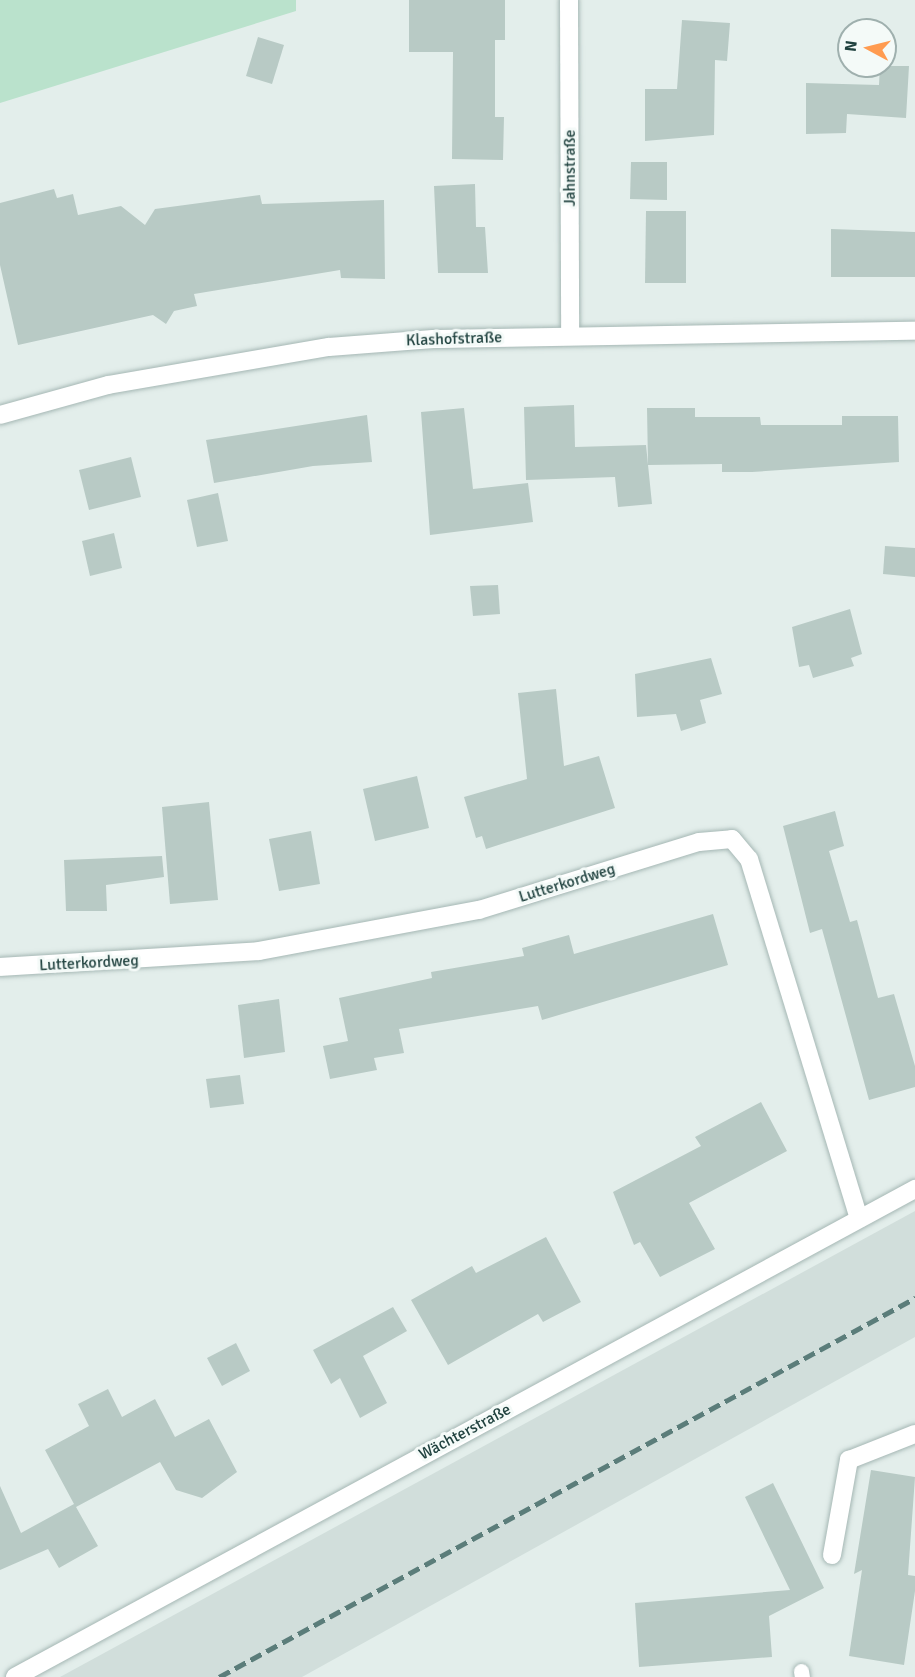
<!DOCTYPE html>
<meta charset="utf-8">
<style>
body{margin:0}
#map{position:relative;width:915px;height:1677px;overflow:hidden;background:#e3eeeb;font-family:Signika,sans-serif}
div>[style]{position:absolute}
[style*='--x']{left:calc(var(--x)*1px);top:calc(var(--y)*1px);width:calc(var(--w)*1px);rotate:calc(var(--a)*1deg)}
.built>*{inset:0;background:#d1dedb}
.green>*{inset:0;background:#bae2cc}
.building>*{inset:0;background:#b8cac5}
.roads{filter:drop-shadow(0 0 2px #a5b7b4) drop-shadow(0 0 2px #a5b7b4)}
.lane>*{height:15px;margin:-7.5px;padding:0 7.5px;transform-origin:7.5px;border-radius:7.5px;background:#fff}
.street>*{height:18px;margin:-9px;padding:0 9px;transform-origin:9px;border-radius:9px;background:#fff}
.rail>*{height:4.5px;margin-top:-2.25px;transform-origin:0;background:repeating-linear-gradient(90deg,#5b7d7a 0 12px,transparent 0 18px)}
span{translate:-50% -50%;white-space:nowrap;text-align:center;line-height:1.15;-webkit-text-stroke:6px #f4faf8;paint-order:stroke}
.street-label{font-size:16px;color:#20423f}
.north{position:absolute;left:837px;top:18px;width:60px;height:60px;box-sizing:border-box;background:#f4faf8;border:2px solid #9fb0ae;border-radius:50%;rotate:277deg;font-size:16px;font-weight:700;line-height:24px;text-align:center;color:#20423f}
.north::after{content:'';display:block;margin:auto;width:21px;height:27px;background:#ff9b50;clip-path:polygon(50% 0,100% 100%,50% 72%,0 100%)}
</style>
<div id="map">
<div class="built">
<i style="clip-path:polygon(915px 1211px,915px 1337px,302px 1677px,60px 1677px)"></i>
</div>
<div class="green">
<i style="clip-path:polygon(0 0,296px 0,296px 11px,0 103px)"></i>
</div>
<div class="building">
<i style="clip-path:polygon(409px 0,505px 0,505px 40px,495px 40px,495px 117px,504px 117px,503px 160px,452px 159px,453px 52px,409px 52px)"></i>
<i style="clip-path:polygon(682px 20px,730px 23px,727px 61px,715px 60px,714px 135px,645px 141px,645px 89px,677px 89px)"></i>
<i style="clip-path:polygon(258px 37px,284px 45px,272px 84px,246px 76px)"></i>
<i style="clip-path:polygon(880px 66px,909px 66px,906px 118px,847px 114px,846px 133px,806px 134px,806px 83px,879px 85px)"></i>
<i style="clip-path:polygon(631px 162px,667px 162px,667px 200px,630px 199px)"></i>
<i style="clip-path:polygon(475px 184px,476px 227px,485px 227px,488px 273px,438px 273px,434px 186px)"></i>
<i style="clip-path:polygon(54px 189px,57px 198px,73px 194px,78px 215px,121px 206px,145px 225px,155px 209px,260px 195px,262px 204px,384px 200px,385px 279px,341px 278px,340px 270px,194px 294px,197px 306px,174px 311px,166px 324px,153px 315px,18px 345px,0 265px,0 203px)"></i>
<i style="clip-path:polygon(646px 211px,686px 211px,686px 283px,645px 283px)"></i>
<i style="clip-path:polygon(831px 229px,915px 232px,915px 277px,831px 277px)"></i>
<i style="clip-path:polygon(574px 405px,575px 447px,646px 445px,652px 504px,618px 507px,615px 477px,526px 480px,524px 407px)"></i>
<i style="clip-path:polygon(464px 408px,473px 489px,528px 483px,533px 522px,430px 535px,421px 412px)"></i>
<i style="clip-path:polygon(647px 408px,695px 408px,695px 417px,760px 417px,761px 425px,842px 425px,842px 416px,898px 416px,899px 462px,752px 472px,722px 472px,722px 464px,648px 465px)"></i>
<i style="clip-path:polygon(367px 415px,372px 462px,313px 466px,214px 483px,206px 440px)"></i>
<i style="clip-path:polygon(131px 457px,141px 497px,89px 510px,79px 470px)"></i>
<i style="clip-path:polygon(218px 493px,228px 541px,197px 547px,187px 500px)"></i>
<i style="clip-path:polygon(114px 533px,122px 568px,90px 576px,82px 541px)"></i>
<i style="clip-path:polygon(885px 546px,915px 548px,915px 577px,883px 574px)"></i>
<i style="clip-path:polygon(498px 585px,500px 614px,473px 616px,470px 586px)"></i>
<i style="clip-path:polygon(850px 609px,862px 654px,851px 658px,854px 666px,813px 678px,809px 665px,799px 667px,792px 627px)"></i>
<i style="clip-path:polygon(711px 658px,722px 694px,700px 700px,706px 723px,681px 731px,676px 714px,637px 717px,635px 674px)"></i>
<i style="clip-path:polygon(556px 689px,564px 766px,599px 756px,615px 808px,486px 849px,482px 836px,476px 838px,464px 797px,527px 779px,518px 693px)"></i>
<i style="clip-path:polygon(417px 776px,429px 828px,375px 841px,363px 789px)"></i>
<i style="clip-path:polygon(209px 802px,218px 900px,170px 904px,162px 807px)"></i>
<i style="clip-path:polygon(835px 811px,844px 846px,829px 851px,850px 922px,857px 920px,878px 998px,894px 994px,915px 1066px,915px 1087px,869px 1100px,822px 929px,810px 933px,783px 826px)"></i>
<i style="clip-path:polygon(311px 831px,320px 884px,279px 891px,269px 839px)"></i>
<i style="clip-path:polygon(162px 856px,164px 877px,106px 885px,107px 911px,66px 911px,64px 860px)"></i>
<i style="clip-path:polygon(713px 914px,728px 965px,542px 1020px,538px 1006px,399px 1029px,404px 1053px,374px 1058px,377px 1070px,330px 1079px,323px 1046px,348px 1041px,339px 998px,432px 978px,431px 972px,524px 956px,522px 948px,569px 935px,574px 954px)"></i>
<i style="clip-path:polygon(279px 999px,285px 1052px,244px 1058px,238px 1005px)"></i>
<i style="clip-path:polygon(240px 1075px,244px 1104px,210px 1108px,206px 1079px)"></i>
<i style="clip-path:polygon(761px 1102px,787px 1151px,689px 1203px,715px 1249px,660px 1277px,640px 1242px,634px 1245px,613px 1192px,701px 1146px,695px 1137px)"></i>
<i style="clip-path:polygon(546px 1237px,581px 1302px,543px 1322px,538px 1314px,448px 1365px,411px 1300px,472px 1266px,476px 1273px)"></i>
<i style="clip-path:polygon(393px 1307px,407px 1331px,363px 1356px,387px 1403px,360px 1418px,340px 1378px,331px 1384px,313px 1350px)"></i>
<i style="clip-path:polygon(236px 1343px,250px 1371px,222px 1386px,207px 1358px)"></i>
<i style="clip-path:polygon(108px 1389px,122px 1417px,155px 1399px,175px 1437px,209px 1419px,237px 1472px,202px 1498px,176px 1490px,160px 1462px,76px 1507px,98px 1546px,59px 1568px,48px 1549px,0 1570px,0 1486px,21px 1533px,74px 1504px,45px 1450px,89px 1426px,78px 1404px)"></i>
<i style="clip-path:polygon(871px 1470px,915px 1477px,908px 1575px,915px 1576px,915px 1591px,904px 1665px,849px 1656px,862px 1570px,854px 1574px)"></i>
<i style="clip-path:polygon(773px 1483px,824px 1588px,769px 1616px,772px 1657px,639px 1667px,635px 1603px,790px 1590px,745px 1497px)"></i>
</div>
<div class="roads">
<div class="lane">
<i style="--x:801;--y:1671;--w:6;--a:81"></i>
</div>
<div class="street">
<i style="--x:569;--y:0;--w:335;--a:89.8"></i>
<i style="--x:0;--y:415;--w:112;--a:-15.5"></i>
<i style="--x:108;--y:385;--w:224;--a:-9.8"></i>
<i style="--x:329;--y:347;--w:104;--a:-4.4"></i>
<i style="--x:433;--y:339;--w:482;--a:-1"></i>
<i style="--x:0;--y:967;--w:259;--a:-3.5"></i>
<i style="--x:259;--y:951;--w:224;--a:-10.6"></i>
<i style="--x:479;--y:910;--w:230;--a:-17.2"></i>
<i style="--x:699;--y:842;--w:33;--a:-5"></i>
<i style="--x:732;--y:839;--w:26;--a:50"></i>
<i style="--x:749;--y:859;--w:376;--a:73"></i>
<i style="--x:832;--y:1555;--w:97;--a:-79.9"></i>
<i style="--x:849;--y:1460;--w:71;--a:-21.5"></i>
<i style="--x:15;--y:1677;--w:1024;--a:-28.47"></i>
</div>
</div>
<div class="rail">
<i style="--x:219;--y:1677;--w:793;--a:-28.57"></i>
</div>
<div class="street-label">
<span style="left:570px;top:168px;rotate:-90deg">Jahnstraße</span>
<span style="left:454px;top:339px;rotate:-2deg">Klashofstraße</span>
<span style="left:567px;top:883px;rotate:-17deg">Lutterkordweg</span>
<span style="left:89px;top:963px;rotate:-3deg">Lutterkordweg</span>
<span style="left:465px;top:1432px;rotate:-28deg">Wächterstraße</span>
</div>
<div class="north">N</div>
</div>
